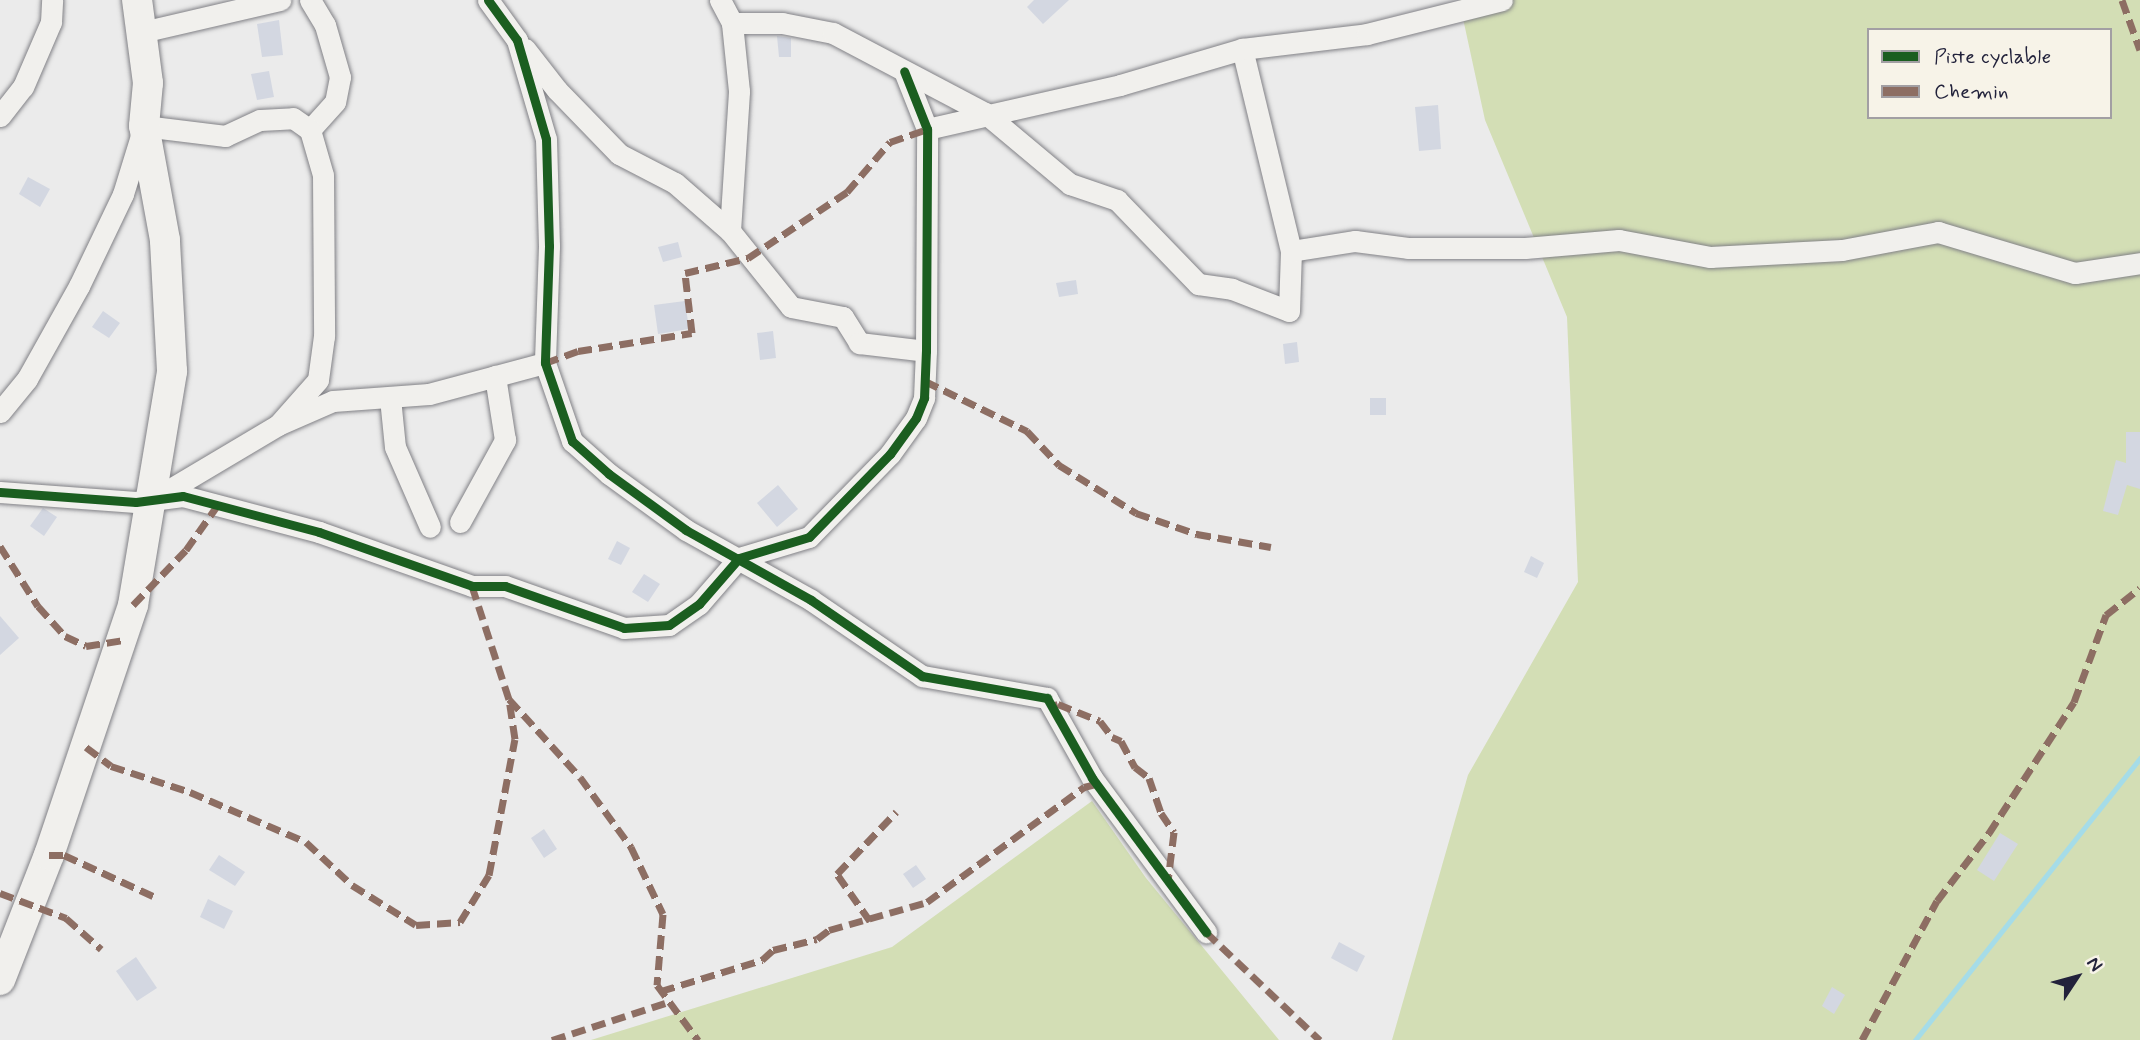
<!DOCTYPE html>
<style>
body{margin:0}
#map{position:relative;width:2140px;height:1040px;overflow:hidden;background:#ebebeb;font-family:Mynerve,sans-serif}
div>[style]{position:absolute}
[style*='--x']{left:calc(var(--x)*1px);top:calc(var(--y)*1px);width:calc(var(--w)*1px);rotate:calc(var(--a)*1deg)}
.green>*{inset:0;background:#d3deb5}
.stream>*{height:5px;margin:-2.5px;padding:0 2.5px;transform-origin:2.5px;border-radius:2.5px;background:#a5dce8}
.building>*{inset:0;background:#d3d7e1}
.roads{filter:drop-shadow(0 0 2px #818186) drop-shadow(0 0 2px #818186)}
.street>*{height:21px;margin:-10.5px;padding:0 10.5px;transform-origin:10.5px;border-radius:10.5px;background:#f1f0ed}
.secondary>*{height:30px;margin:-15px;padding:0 15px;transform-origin:15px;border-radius:15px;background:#f1f0ed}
.quiet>*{height:7px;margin-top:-3.5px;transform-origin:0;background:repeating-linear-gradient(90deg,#8d6e63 0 14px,transparent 0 21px)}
.cycleway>*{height:9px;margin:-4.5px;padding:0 4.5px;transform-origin:4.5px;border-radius:4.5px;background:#1b5e20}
span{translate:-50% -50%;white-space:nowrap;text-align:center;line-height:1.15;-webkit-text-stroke:6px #f7f3e8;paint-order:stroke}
.legend{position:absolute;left:1867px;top:28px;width:245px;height:91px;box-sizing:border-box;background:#f7f3e8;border:2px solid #a29fa3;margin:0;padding:9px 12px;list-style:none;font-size:21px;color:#22223b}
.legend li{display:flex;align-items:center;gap:14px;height:35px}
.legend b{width:35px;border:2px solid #a29fa3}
.north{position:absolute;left:2042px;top:942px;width:70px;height:70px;-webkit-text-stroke:5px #f7f3e8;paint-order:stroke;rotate:54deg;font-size:19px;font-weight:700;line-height:28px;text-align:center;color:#22223b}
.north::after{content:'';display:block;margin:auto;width:24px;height:32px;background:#22223b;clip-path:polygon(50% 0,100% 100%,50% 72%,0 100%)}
</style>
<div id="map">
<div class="green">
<i style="clip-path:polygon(evenodd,1459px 0,2140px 0,2140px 1040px,1392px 1040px,1468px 775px,1578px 582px,1567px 317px,1485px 120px,1459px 0,1869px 30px,2110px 30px,2110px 117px,1869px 117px,1869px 30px)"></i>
<i style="clip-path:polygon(1092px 801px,1146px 878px,1279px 1040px,591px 1040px,892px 947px)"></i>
</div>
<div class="stream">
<i style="--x:1915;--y:1040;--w:361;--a:-51.4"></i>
</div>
<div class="building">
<i style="clip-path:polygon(1034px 0,1069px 0,1043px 24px,1027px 7px)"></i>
<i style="clip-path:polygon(279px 20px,283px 55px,262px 57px,257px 24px)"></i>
<i style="clip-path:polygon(777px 36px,791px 38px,791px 57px,779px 57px)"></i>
<i style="clip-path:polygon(269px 71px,274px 97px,257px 100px,251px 74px)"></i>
<i style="clip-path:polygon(1438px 105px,1441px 149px,1419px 151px,1415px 107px)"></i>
<i style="clip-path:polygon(28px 177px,50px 189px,40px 207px,19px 194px)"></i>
<i style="clip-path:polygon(678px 242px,682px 257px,663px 262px,658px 247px)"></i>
<i style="clip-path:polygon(1076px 280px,1078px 294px,1059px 297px,1056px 283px)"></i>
<i style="clip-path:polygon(685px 301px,689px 329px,658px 334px,654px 305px)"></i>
<i style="clip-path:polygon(103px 311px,120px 323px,109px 338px,92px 327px)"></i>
<i style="clip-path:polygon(773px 331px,776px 358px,760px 360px,757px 333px)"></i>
<i style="clip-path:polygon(1297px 342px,1299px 362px,1285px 364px,1283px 344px)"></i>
<i style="clip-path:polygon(1370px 398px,1386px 398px,1386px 415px,1370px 415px)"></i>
<i style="clip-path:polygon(2126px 432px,2140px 432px,2140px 489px,2127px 485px,2118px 515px,2103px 511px,2116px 460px,2126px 463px)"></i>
<i style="clip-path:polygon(778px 485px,798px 509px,777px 527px,757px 503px)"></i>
<i style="clip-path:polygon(43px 508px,57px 517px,44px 536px,30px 526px)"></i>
<i style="clip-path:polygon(617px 541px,630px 548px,621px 565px,608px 559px)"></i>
<i style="clip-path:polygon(1531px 556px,1544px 563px,1537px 578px,1524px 572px)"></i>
<i style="clip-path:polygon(644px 574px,660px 584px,648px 602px,632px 592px)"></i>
<i style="clip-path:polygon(0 616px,19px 638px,0 655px)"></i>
<i style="clip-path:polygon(544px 829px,557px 849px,544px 858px,531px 838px)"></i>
<i style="clip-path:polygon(2000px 833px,2018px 844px,1994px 881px,1977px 870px)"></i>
<i style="clip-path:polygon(219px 855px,245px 872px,235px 886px,209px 870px)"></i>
<i style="clip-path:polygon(916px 865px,926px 879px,913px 888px,903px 874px)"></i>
<i style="clip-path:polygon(208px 899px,233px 911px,224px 929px,200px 917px)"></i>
<i style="clip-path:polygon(1339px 942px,1365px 956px,1357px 972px,1331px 958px)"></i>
<i style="clip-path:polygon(136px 957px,157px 988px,137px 1001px,116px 971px)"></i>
<i style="clip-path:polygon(1832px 987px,1845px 995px,1834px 1014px,1822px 1006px)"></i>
</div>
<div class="roads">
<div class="street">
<i style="--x:310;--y:0;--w:29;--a:59"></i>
<i style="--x:325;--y:25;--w:54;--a:73.9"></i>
<i style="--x:340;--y:77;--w:25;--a:101"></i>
<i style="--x:335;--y:102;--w:38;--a:132"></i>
<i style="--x:488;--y:0;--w:49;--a:54.1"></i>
<i style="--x:517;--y:40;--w:103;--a:73.7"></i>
<i style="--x:546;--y:139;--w:107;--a:88.4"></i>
<i style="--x:549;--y:246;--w:117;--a:92"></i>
<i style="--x:545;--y:363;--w:83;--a:70.9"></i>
<i style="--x:572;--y:441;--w:50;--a:41.7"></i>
<i style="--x:609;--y:474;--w:95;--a:36"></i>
<i style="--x:686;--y:530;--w:143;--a:29.2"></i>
<i style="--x:811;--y:600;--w:135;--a:34.4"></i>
<i style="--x:922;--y:676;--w:127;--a:10"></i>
<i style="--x:1047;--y:698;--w:92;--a:60.6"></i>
<i style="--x:1092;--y:778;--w:192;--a:53.5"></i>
<i style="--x:720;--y:0;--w:26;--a:62"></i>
<i style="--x:732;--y:23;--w:50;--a:0"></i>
<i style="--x:782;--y:23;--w:52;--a:11.1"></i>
<i style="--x:833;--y:33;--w:172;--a:27.8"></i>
<i style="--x:985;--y:113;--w:111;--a:39.9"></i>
<i style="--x:1070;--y:184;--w:50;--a:18.8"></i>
<i style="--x:1117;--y:200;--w:117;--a:46"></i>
<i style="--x:1198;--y:284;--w:34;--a:8"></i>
<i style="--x:1232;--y:289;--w:61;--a:21.1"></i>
<i style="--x:1289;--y:311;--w:60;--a:-88.1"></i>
<i style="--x:1291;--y:251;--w:208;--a:-103.6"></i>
<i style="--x:142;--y:32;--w:142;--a:-13.1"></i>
<i style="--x:525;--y:49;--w:52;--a:52"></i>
<i style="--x:557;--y:90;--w:89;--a:45.9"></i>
<i style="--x:619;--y:154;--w:63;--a:27.4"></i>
<i style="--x:675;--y:183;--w:73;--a:41.1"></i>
<i style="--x:730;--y:231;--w:97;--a:51.2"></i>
<i style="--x:791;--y:307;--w:53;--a:10.9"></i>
<i style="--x:843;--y:317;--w:31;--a:58"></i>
<i style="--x:859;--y:343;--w:67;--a:6.8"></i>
<i style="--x:0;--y:116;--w:37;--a:-52"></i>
<i style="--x:23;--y:87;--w:71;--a:-66.7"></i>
<i style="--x:51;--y:22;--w:22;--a:-87"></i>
<i style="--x:927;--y:129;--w:198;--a:-12.8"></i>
<i style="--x:1120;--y:85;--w:127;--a:-16.4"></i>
<i style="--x:1242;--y:49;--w:126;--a:-6.8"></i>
<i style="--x:1367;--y:34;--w:139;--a:-14.1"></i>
<i style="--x:730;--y:231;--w:140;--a:-86.3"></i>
<i style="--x:739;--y:91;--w:68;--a:-95.9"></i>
<i style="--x:1291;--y:251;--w:65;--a:-8.9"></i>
<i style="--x:1355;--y:241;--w:53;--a:7.5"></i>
<i style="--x:1408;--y:248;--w:117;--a:0"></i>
<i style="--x:1525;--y:248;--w:94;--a:-4.9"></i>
<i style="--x:1619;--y:240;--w:93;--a:10.6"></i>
<i style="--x:1710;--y:257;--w:132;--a:-3"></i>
<i style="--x:1842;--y:250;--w:98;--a:-10.6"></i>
<i style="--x:1938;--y:232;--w:143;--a:16.7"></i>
<i style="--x:2075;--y:273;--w:66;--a:-8.7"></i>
<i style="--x:390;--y:398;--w:49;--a:84.2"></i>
<i style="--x:395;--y:447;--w:87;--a:66.4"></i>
<i style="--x:0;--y:412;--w:43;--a:-50.7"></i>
<i style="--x:27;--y:379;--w:107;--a:-60.8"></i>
<i style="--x:79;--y:286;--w:102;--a:-64.4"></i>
<i style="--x:123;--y:194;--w:71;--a:-72.8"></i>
<i style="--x:144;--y:126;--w:82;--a:7"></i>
<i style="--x:225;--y:136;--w:38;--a:-25"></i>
<i style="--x:260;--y:120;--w:33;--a:-3"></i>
<i style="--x:293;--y:118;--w:21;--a:35"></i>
<i style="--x:310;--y:130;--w:47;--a:73.9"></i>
<i style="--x:323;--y:175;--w:161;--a:89.6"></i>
<i style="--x:324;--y:336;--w:44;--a:97.8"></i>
<i style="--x:318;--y:380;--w:60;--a:131.6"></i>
<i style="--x:0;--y:492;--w:136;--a:4.2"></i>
<i style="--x:136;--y:502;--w:47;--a:-7.3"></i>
<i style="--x:183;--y:496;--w:141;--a:14.8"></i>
<i style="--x:319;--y:532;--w:162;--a:19.4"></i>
<i style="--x:472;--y:586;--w:33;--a:0"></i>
<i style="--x:505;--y:586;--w:126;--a:19.4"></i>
<i style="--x:624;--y:628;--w:45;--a:-3.8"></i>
<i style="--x:669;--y:625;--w:37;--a:-35"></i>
<i style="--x:699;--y:604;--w:61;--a:-49"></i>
<i style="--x:739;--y:558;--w:73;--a:-16.7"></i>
<i style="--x:809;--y:537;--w:116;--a:-45.7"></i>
<i style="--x:890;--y:454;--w:44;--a:-54.2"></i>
<i style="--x:916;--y:418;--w:22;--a:-68"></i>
<i style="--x:924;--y:398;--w:47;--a:-87.6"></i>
<i style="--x:926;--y:351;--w:222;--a:-89.7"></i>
<i style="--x:927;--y:129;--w:62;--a:-111.6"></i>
<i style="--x:162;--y:494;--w:135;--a:-30.7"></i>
<i style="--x:278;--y:425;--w:60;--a:-23.6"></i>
<i style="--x:333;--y:401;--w:96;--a:-4.2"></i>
<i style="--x:429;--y:394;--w:120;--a:-15"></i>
<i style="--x:460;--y:522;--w:94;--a:-61.2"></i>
<i style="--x:505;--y:440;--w:65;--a:-98.9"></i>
</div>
<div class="secondary">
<i style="--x:0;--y:980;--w:134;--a:-68.6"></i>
<i style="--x:49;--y:855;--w:264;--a:-71.4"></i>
<i style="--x:133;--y:605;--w:237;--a:-80.5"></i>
<i style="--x:172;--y:371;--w:131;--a:-93.1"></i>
<i style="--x:165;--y:240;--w:116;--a:-100.4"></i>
<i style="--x:144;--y:126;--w:43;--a:-84.7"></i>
<i style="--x:148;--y:83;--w:84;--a:-97.5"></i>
</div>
</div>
<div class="quiet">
<i style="--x:2122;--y:0;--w:53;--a:70.2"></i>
<i style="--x:545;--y:363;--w:35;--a:-20"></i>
<i style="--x:578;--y:351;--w:115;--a:-9"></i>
<i style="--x:692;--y:333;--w:60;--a:-96.7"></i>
<i style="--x:685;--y:273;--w:65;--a:-13.4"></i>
<i style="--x:748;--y:258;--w:119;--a:-33.7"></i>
<i style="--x:847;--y:192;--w:66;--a:-49.3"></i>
<i style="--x:890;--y:142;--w:39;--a:-19"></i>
<i style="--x:925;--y:381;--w:114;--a:26.1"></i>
<i style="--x:1027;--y:431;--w:47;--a:46.7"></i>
<i style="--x:1059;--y:465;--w:91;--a:31.9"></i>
<i style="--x:1136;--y:513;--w:65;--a:19"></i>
<i style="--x:1197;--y:534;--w:75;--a:10"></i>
<i style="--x:0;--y:546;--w:71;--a:57.7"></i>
<i style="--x:38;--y:606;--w:40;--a:48"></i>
<i style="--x:65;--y:636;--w:23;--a:25"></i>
<i style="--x:86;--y:646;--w:36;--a:-9"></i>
<i style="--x:472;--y:586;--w:119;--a:71.9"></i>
<i style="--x:509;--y:699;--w:105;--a:47.7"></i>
<i style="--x:580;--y:777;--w:87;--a:53.9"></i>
<i style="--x:631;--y:847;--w:74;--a:64.5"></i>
<i style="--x:663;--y:914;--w:71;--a:94.8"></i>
<i style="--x:657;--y:985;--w:69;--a:53.3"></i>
<i style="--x:133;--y:605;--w:76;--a:-46.1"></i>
<i style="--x:186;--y:550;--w:54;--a:-54.8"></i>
<i style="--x:1052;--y:706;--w:6;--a:-18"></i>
<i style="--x:1058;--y:704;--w:45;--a:22"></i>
<i style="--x:1100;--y:721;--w:20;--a:53"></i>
<i style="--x:1112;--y:737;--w:10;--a:24"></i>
<i style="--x:1121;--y:741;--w:30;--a:62"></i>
<i style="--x:1135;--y:767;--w:18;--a:38"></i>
<i style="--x:1149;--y:778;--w:37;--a:71"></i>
<i style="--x:1161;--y:813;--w:23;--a:56"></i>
<i style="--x:1174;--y:832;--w:49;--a:97"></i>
<i style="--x:86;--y:747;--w:31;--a:37"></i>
<i style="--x:111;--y:766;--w:83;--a:18.2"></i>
<i style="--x:190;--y:792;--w:126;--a:23.3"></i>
<i style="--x:306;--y:842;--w:63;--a:43.1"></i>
<i style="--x:352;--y:885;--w:75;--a:32"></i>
<i style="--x:416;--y:925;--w:44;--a:-3.9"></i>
<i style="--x:460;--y:922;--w:55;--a:-58.3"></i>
<i style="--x:489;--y:875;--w:138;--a:-79.2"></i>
<i style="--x:515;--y:739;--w:40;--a:-98.5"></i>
<i style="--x:49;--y:855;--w:15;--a:0"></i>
<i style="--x:64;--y:855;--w:98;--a:24.7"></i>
<i style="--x:0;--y:893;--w:71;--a:20.7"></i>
<i style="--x:66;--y:918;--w:47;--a:41.5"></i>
<i style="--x:870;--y:921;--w:57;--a:-125.1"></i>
<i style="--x:837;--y:874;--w:86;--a:-46.4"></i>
<i style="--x:1206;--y:932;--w:157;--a:43.5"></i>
<i style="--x:661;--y:991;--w:106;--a:-17.1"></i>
<i style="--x:762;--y:960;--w:15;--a:-42"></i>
<i style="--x:773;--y:950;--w:45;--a:-14"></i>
<i style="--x:817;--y:939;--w:15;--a:-37"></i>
<i style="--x:829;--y:930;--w:102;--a:-15.9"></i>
<i style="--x:927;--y:902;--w:195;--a:-36.2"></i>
<i style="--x:1084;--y:787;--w:12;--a:-14"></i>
<i style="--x:552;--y:1040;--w:122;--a:-18.1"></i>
<i style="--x:1862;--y:1040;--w:158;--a:-61.7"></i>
<i style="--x:1937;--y:901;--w:86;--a:-52.6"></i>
<i style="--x:1989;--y:833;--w:156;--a:-57"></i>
<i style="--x:2074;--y:702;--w:93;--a:-69.8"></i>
<i style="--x:2106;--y:615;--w:43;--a:-38.5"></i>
</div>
<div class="cycleway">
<i style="--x:488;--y:0;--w:49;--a:54.1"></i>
<i style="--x:517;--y:40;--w:103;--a:73.7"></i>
<i style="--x:546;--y:139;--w:107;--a:88.4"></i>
<i style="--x:549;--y:246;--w:117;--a:92"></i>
<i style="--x:545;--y:363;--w:83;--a:70.9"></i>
<i style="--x:572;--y:441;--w:50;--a:41.7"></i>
<i style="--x:609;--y:474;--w:95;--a:36"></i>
<i style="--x:686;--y:530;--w:143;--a:29.2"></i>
<i style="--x:811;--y:600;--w:135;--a:34.4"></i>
<i style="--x:922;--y:676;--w:127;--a:10"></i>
<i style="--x:1047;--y:698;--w:92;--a:60.6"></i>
<i style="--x:1092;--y:778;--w:192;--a:53.5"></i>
<i style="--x:0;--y:492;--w:136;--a:4.2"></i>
<i style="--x:136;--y:502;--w:47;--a:-7.3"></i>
<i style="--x:183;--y:496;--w:141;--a:14.8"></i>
<i style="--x:319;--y:532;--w:162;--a:19.4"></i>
<i style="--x:472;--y:586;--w:33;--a:0"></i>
<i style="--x:505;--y:586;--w:126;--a:19.4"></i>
<i style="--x:624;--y:628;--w:45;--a:-3.8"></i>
<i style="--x:669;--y:625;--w:37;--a:-35"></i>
<i style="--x:699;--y:604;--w:61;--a:-49"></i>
<i style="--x:739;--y:558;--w:73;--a:-16.7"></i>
<i style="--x:809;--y:537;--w:116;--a:-45.7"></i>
<i style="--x:890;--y:454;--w:44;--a:-54.2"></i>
<i style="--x:916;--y:418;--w:22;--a:-68"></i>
<i style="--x:924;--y:398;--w:47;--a:-87.6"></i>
<i style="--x:926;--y:351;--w:222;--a:-89.7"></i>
<i style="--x:927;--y:129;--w:62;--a:-111.6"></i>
</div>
<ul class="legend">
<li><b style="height:9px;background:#1b5e20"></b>Piste cyclable</li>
<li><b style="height:9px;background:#8d6e63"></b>Chemin</li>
</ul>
<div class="north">N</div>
</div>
